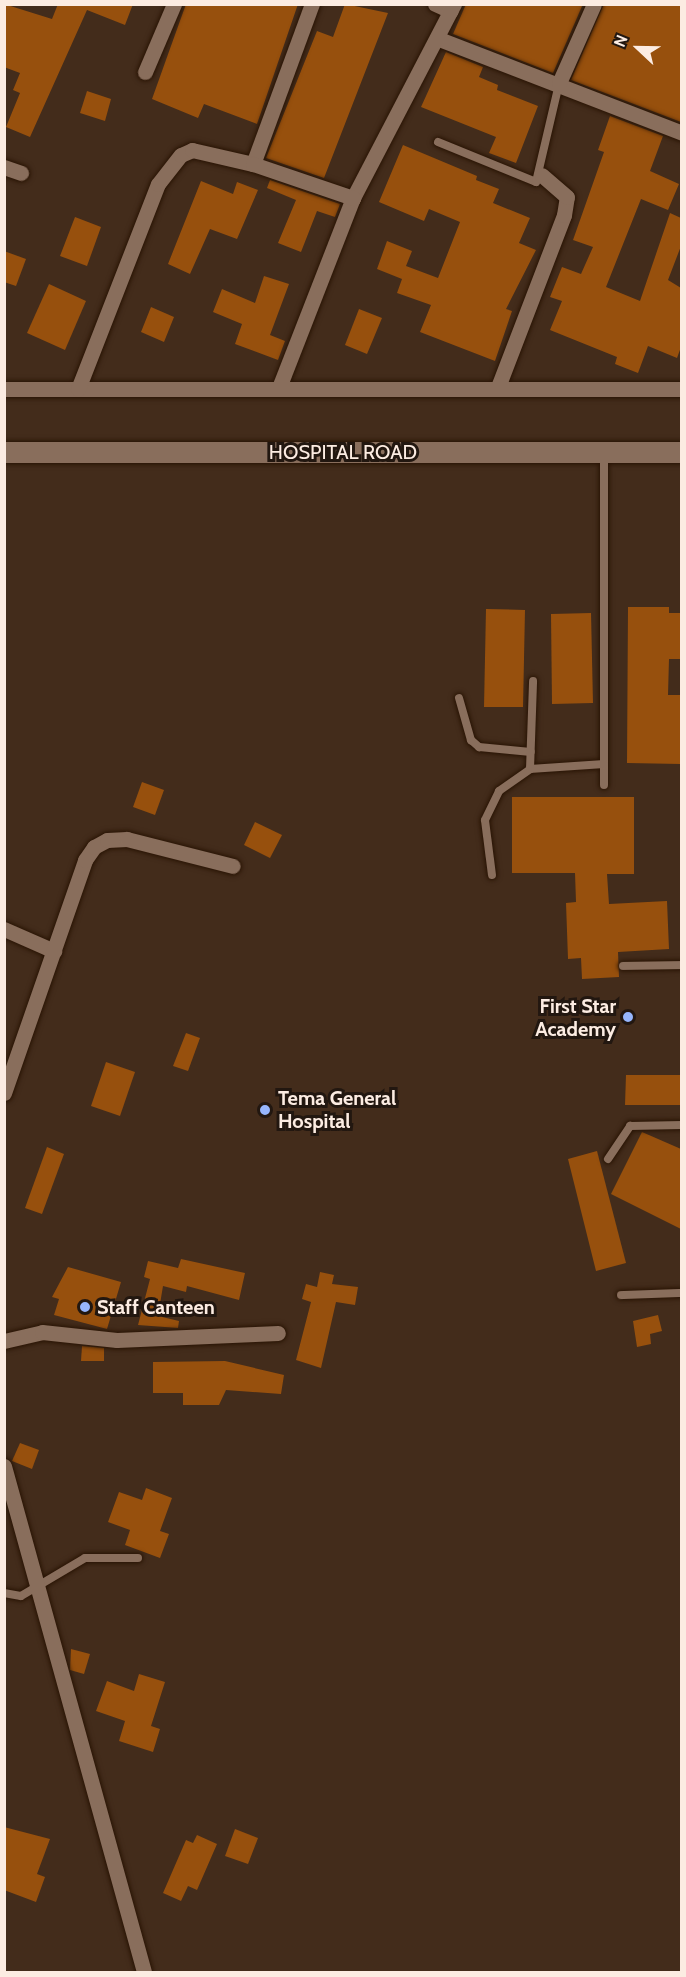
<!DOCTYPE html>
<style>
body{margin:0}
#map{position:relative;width:686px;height:1977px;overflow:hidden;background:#432c1b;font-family:Cabin,sans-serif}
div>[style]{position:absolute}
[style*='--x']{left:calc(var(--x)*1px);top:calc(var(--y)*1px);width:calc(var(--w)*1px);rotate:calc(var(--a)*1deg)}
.building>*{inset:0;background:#97500d}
.roads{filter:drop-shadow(0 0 2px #291404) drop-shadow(0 0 2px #291404)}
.lane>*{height:8px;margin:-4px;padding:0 4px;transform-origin:4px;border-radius:4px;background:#896e5c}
.street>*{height:15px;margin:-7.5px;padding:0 7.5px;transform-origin:7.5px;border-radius:7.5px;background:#896e5c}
.secondary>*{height:21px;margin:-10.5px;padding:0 10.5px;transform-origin:10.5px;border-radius:10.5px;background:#896e5c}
.dots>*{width:16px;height:16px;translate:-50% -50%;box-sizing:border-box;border:3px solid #221710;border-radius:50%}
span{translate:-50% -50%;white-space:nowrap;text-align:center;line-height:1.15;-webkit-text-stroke:6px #221710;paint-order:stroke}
.street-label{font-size:20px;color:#fcece2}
.poi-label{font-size:20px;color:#fcece2;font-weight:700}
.right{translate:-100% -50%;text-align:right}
.left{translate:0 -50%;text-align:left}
.frame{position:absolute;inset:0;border:6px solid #fcece2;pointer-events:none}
.north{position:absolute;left:608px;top:18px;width:60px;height:60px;-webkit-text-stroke:4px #221710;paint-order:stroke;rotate:292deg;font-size:16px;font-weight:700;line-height:24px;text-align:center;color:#fcece2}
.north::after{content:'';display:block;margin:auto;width:21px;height:27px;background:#fcece2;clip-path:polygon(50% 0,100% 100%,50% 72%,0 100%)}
</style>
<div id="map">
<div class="building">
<i style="clip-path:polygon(4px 4px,52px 19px,58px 4px,133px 4px,125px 25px,87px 10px,30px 137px,6px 127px,20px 93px,13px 90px,20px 73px,4px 67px)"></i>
<i style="clip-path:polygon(186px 4px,298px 4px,257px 124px,204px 104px,198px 118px,152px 99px)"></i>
<i style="clip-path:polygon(345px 4px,388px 13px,324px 178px,266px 158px,317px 31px,333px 37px)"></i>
<i style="clip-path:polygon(466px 4px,583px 4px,553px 73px,453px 34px)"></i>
<i style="clip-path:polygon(604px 4px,681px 4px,681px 122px,571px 80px)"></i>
<i style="clip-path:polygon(446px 52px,483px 67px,479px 77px,498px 85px,497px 90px,538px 106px,516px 163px,489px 153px,496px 137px,421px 107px)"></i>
<i style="clip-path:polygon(87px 91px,111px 99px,105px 121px,80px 113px)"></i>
<i style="clip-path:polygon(610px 116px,663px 136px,650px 171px,679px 184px,668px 210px,641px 199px,606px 287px,640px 301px,670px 213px,681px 218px,681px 246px,668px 280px,681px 288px,681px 347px,677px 358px,648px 346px,638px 373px,615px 364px,617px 357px,550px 330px,562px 301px,550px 297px,562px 267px,581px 274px,593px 247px,573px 240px,604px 152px,598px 150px)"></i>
<i style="clip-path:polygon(403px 145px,477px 176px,476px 180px,499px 189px,493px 203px,530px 218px,519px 243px,536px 250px,506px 309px,512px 311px,495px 361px,420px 332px,431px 305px,397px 293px,402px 279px,377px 269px,387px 241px,412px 251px,406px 266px,438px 278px,460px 222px,429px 209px,424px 221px,379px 202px)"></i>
<i style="clip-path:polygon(270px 180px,340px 204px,335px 217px,317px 211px,301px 252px,278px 243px,296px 200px,267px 188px)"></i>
<i style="clip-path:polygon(201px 181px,233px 194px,237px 182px,258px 190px,237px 239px,210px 229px,190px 274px,168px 264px)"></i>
<i style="clip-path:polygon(75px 217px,101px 227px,87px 266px,60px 256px)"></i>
<i style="clip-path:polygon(4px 251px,26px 259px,16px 286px,4px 282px)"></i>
<i style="clip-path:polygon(264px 276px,289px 284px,270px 335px,285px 341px,278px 360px,235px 344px,242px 324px,213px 312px,222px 289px,255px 303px)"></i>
<i style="clip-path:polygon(49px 284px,86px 301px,65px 350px,27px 333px)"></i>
<i style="clip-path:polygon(151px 307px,174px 317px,164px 342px,141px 332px)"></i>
<i style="clip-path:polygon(359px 309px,382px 318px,367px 354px,345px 345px)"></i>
<i style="clip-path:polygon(628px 607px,669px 607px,669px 613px,681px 613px,681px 659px,669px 659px,668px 695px,681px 695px,681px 764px,627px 763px)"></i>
<i style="clip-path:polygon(486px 609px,525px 610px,523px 707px,484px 707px)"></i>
<i style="clip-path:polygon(591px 613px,593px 703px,552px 704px,551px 614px)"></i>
<i style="clip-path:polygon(142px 782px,164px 790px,155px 815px,133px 807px)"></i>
<i style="clip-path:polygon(512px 797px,634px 797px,634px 874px,607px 874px,609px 904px,667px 901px,669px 949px,618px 952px,619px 977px,582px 979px,581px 958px,568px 959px,566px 903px,576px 902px,575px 873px,512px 873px)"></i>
<i style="clip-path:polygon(255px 822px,282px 835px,270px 858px,244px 845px)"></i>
<i style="clip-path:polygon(186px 1033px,200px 1038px,188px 1071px,173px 1066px)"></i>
<i style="clip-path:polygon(106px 1062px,135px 1072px,120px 1116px,91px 1106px)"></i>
<i style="clip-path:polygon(626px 1075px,681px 1075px,681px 1105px,625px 1105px)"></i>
<i style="clip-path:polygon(642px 1132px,681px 1149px,681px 1229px,611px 1194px)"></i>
<i style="clip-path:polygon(47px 1147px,64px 1154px,42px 1214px,25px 1208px)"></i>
<i style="clip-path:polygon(597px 1151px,626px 1263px,596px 1271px,568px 1159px)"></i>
<i style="clip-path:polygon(181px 1259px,245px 1273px,239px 1300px,187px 1286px,186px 1292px,163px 1286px,158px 1316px,179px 1321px,178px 1328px,138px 1325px,150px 1279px,144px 1277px,148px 1261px,178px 1268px)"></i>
<i style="clip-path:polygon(68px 1267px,121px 1282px,107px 1329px,54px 1315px,59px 1299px,52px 1297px)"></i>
<i style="clip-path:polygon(320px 1272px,334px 1275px,332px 1284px,358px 1287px,355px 1305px,336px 1302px,321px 1368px,296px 1360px,311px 1302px,302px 1299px,306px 1284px,317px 1287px)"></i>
<i style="clip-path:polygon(658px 1315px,662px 1331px,650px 1334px,651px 1344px,637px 1347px,633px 1321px)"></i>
<i style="clip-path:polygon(82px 1346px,104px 1348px,104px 1361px,81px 1361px)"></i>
<i style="clip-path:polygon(225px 1361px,284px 1375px,281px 1394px,226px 1390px,219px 1405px,183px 1405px,183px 1393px,153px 1393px,153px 1362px)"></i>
<i style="clip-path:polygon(20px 1443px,39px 1450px,32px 1469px,12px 1461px)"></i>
<i style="clip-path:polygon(146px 1488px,172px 1498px,160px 1531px,169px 1534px,160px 1558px,125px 1545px,130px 1530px,108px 1522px,119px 1492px,142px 1500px)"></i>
<i style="clip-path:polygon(71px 1649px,90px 1654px,84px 1674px,70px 1670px)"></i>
<i style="clip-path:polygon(139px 1674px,165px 1682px,151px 1726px,160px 1729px,153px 1752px,119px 1741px,125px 1721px,96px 1711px,107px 1681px,134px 1691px)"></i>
<i style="clip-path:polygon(4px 1827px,50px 1839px,37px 1874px,45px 1877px,36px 1902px,4px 1890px)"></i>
<i style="clip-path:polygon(235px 1829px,258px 1838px,248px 1864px,225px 1856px)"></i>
<i style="clip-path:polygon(197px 1835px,217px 1844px,197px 1890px,188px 1886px,181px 1901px,163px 1893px,186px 1840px,193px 1843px)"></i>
</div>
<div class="roads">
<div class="lane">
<i style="--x:438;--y:142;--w:106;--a:22.2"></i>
<i style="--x:536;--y:182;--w:101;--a:-76.8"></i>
<i style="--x:604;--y:454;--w:331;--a:90"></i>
<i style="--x:459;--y:698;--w:44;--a:74.1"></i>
<i style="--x:471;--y:740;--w:11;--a:41"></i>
<i style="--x:479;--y:747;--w:52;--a:5.5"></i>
<i style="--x:530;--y:769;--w:88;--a:-88"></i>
<i style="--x:492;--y:875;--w:55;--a:-97.3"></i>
<i style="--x:485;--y:820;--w:32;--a:-64"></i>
<i style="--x:499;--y:791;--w:38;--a:-35"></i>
<i style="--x:530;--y:769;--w:74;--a:-3.9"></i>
<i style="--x:623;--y:966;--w:59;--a:-1"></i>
<i style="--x:608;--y:1159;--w:40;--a:-56"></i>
<i style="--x:630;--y:1126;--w:52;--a:-1.1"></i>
<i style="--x:621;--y:1295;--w:61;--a:-1.9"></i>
<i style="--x:4;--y:1593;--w:17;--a:10"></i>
<i style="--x:21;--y:1596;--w:74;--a:-30.7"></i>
<i style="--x:85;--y:1558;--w:53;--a:0"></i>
</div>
<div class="street">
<i style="--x:435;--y:4;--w:17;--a:24"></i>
<i style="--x:439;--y:39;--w:261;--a:21.1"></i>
<i style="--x:145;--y:72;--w:74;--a:-66.9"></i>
<i style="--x:559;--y:83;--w:86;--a:-66.1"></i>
<i style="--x:253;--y:164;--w:171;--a:-69.8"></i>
<i style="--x:4;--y:167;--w:18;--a:19"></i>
<i style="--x:280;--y:385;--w:201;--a:-68.7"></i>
<i style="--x:353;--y:198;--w:219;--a:-62.5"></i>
<i style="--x:498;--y:387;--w:184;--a:-69"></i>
<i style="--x:564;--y:215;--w:18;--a:-81"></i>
<i style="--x:567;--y:197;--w:33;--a:-139"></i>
<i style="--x:4;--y:389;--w:678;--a:0"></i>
<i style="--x:78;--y:389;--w:220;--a:-68.7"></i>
<i style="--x:158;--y:184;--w:37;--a:-52"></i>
<i style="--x:181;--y:155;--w:12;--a:-24"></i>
<i style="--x:192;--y:150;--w:63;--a:12.9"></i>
<i style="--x:253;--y:164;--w:106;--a:18.8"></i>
<i style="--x:4;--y:929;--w:55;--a:23.7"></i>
<i style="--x:4;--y:1093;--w:247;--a:-70.8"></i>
<i style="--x:85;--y:860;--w:16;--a:-55"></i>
<i style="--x:94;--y:847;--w:15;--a:-28"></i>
<i style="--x:107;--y:840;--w:20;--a:-3"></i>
<i style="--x:127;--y:839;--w:109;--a:14.3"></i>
<i style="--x:4;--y:1341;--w:39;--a:-13"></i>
<i style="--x:42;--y:1332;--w:75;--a:6.1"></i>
<i style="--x:117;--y:1340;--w:161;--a:-2.5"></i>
<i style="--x:4;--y:1466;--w:525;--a:74.53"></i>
</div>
<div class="secondary">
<i style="--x:4;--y:452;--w:678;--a:0"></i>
</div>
</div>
<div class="dots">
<i style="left:628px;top:1017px;background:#97b6fd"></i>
<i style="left:265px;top:1110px;background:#97b6fd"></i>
<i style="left:85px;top:1307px;background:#97b6fd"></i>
</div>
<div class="street-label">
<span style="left:343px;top:452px">HOSPITAL ROAD</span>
</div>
<div class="poi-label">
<span class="right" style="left:616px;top:1018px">First Star<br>Academy</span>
<span class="left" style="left:278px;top:1110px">Tema General<br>Hospital</span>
<span class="left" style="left:97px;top:1307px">Staff Canteen</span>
</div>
<div class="frame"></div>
<div class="north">N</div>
</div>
